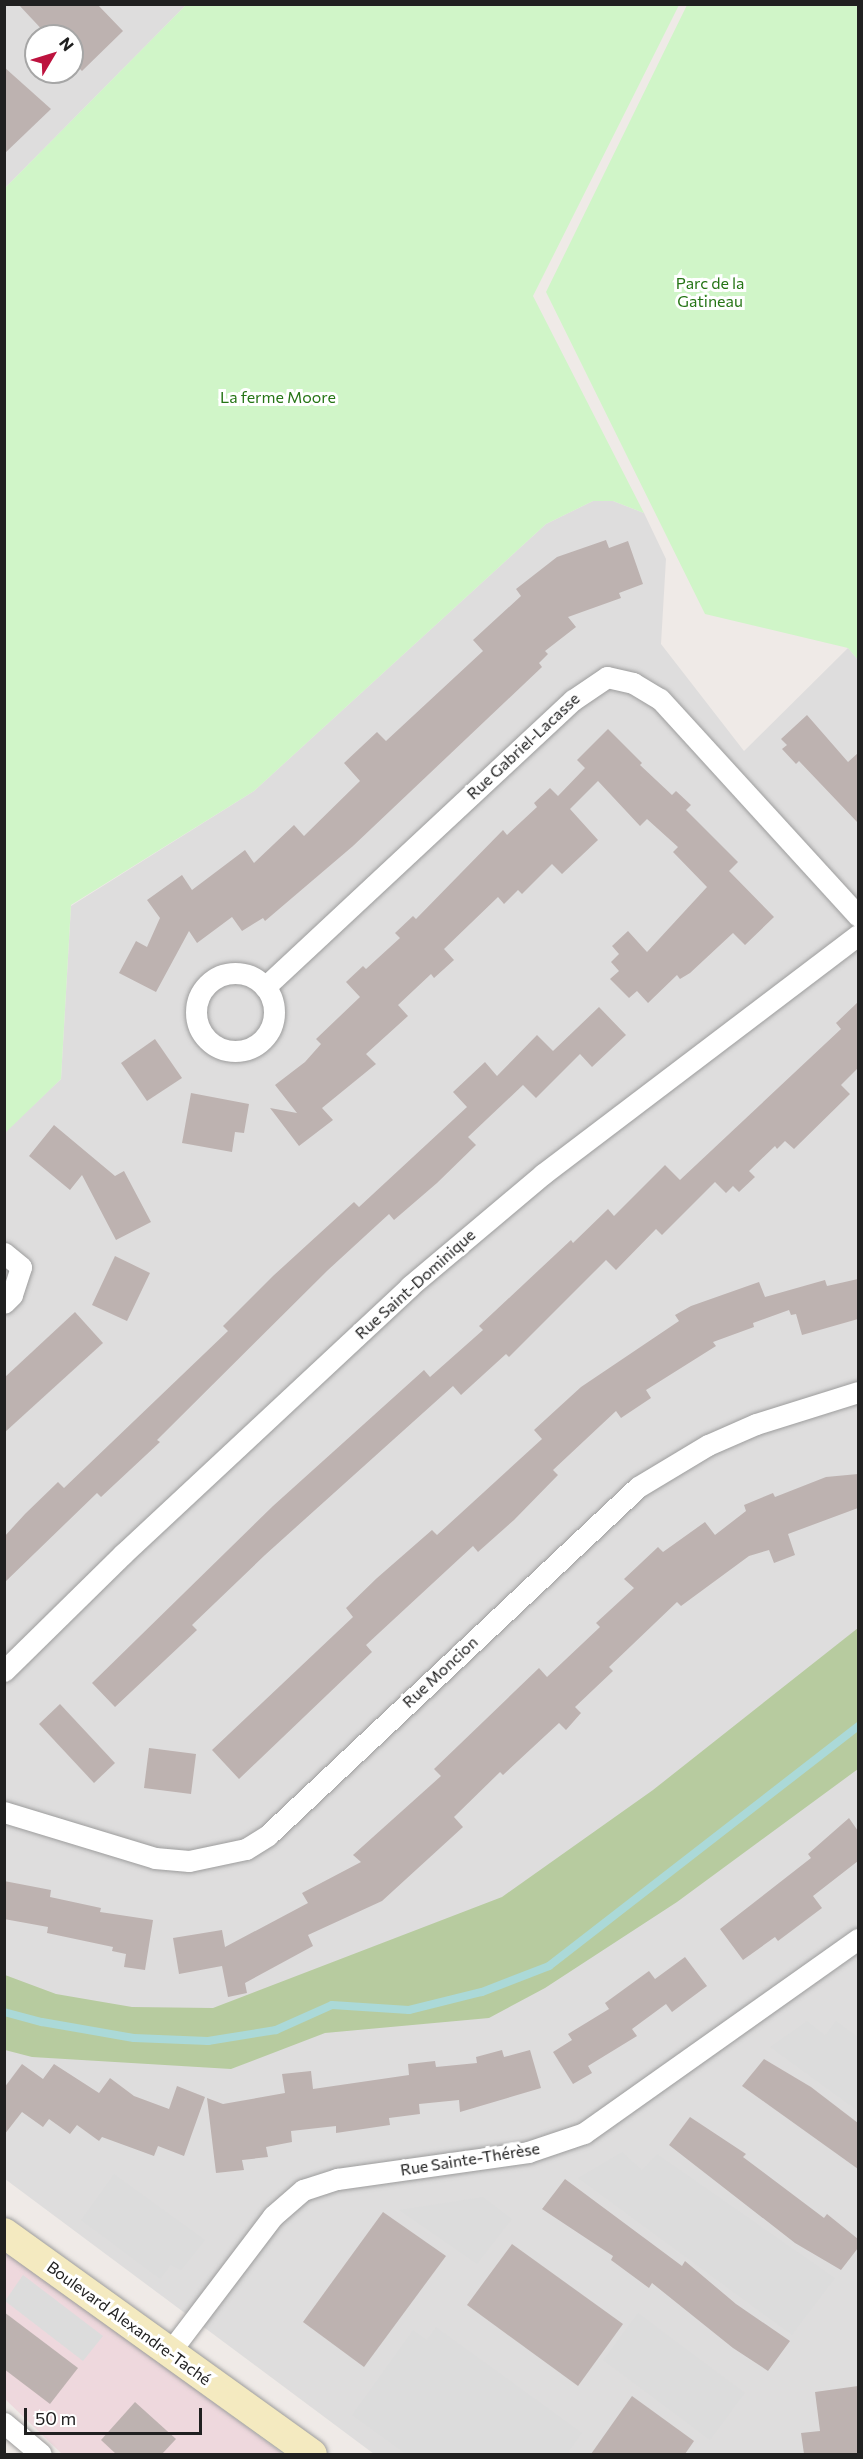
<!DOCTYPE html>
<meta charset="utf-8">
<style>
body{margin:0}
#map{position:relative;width:863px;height:2459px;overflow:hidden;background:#efeae7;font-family:Commissioner,sans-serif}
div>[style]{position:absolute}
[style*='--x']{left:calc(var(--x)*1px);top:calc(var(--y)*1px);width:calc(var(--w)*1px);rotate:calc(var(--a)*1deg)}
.residential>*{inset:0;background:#dedddd}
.commercial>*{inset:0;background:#eed8dd}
.forest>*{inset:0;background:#b7cb9f}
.park>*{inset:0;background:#d0f5c8}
.parking>*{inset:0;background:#dcdcdc}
.stream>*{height:8px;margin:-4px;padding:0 4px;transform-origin:4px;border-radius:4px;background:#abd9d8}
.building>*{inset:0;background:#bdb2b0}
.roads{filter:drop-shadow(0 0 2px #9d9d9d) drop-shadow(0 0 2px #9d9d9d)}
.minor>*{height:21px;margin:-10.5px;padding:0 10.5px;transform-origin:10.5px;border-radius:10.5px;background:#fff}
.minor>.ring{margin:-10.5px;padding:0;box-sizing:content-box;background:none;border:21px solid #fff;border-radius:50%}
.secondary>*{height:30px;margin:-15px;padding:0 15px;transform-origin:15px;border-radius:15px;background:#f4eac0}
span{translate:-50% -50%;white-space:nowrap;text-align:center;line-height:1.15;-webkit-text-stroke:6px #fff;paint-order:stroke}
.park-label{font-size:16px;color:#267516}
.street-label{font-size:16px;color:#202020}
.frame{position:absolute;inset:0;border:6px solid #202020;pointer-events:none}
.north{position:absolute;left:24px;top:24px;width:60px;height:60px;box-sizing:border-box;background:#fff;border:2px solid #a6a6a6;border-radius:50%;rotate:52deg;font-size:16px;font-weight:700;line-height:24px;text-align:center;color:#202020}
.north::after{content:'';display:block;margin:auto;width:21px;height:27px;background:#bd123e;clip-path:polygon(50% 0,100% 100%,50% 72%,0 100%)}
.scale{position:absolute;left:24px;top:2408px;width:178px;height:27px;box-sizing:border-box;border:3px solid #202020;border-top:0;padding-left:8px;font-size:18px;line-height:21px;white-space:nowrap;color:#202020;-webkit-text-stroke:4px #fff;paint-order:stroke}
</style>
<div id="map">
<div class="residential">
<i style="clip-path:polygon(evenodd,5px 5px,186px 5px,5px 188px,5px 5px,36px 36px,72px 36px,72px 72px,36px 72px,36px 36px)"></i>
<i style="clip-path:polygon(593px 501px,613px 501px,644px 513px,666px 559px,661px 644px,744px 751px,848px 648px,858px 660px,858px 2454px,374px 2454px,5px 2179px,4px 1133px,61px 1079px,71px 906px,254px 791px,546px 524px)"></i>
</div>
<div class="commercial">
<i style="clip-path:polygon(4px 2248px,283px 2454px,62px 2454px,5px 2399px)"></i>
</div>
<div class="forest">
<i style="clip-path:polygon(858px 1628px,858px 1769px,677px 1902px,545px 1988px,489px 2018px,325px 2033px,231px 2069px,32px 2057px,5px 2050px,5px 1975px,56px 1994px,132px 2007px,213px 2008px,502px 1897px,653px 1790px)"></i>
</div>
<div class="park">
<i style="clip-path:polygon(186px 5px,679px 5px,533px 296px,644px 513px,613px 501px,593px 501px,546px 524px,254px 791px,71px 905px,61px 1079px,5px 1133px,5px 188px)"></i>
<i style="clip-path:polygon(687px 5px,858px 5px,858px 660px,848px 648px,705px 614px,546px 292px)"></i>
</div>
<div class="parking">
<i style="clip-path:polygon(807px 2021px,825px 2035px,836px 2021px,858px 2037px,858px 2111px,770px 2047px)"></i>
<i style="clip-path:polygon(622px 2152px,642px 2170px,657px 2154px,835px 2278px,792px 2335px,578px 2178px)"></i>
<i style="clip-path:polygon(114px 2174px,205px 2240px,181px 2270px,171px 2265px,160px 2279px,81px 2220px)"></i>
<i style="clip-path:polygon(483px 2197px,512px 2219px,477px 2264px,399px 2210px)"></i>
<i style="clip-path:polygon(23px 2275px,103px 2336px,83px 2361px,5px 2301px)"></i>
<i style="clip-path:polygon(638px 2313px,745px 2393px,710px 2440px,603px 2360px)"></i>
<i style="clip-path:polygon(436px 2327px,582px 2433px,567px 2454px,406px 2454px,352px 2415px,413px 2330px,427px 2340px)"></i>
</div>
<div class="stream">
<i style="--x:4;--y:2012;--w:39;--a:15"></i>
<i style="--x:42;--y:2022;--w:93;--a:9.9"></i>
<i style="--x:134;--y:2038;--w:74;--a:2.3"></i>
<i style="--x:208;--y:2041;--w:69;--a:-9.2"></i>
<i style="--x:276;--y:2030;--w:61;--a:-24.1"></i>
<i style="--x:332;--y:2005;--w:77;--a:3.7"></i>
<i style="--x:409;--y:2010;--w:75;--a:-13.9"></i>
<i style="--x:482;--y:1992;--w:72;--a:-21.2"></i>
<i style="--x:549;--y:1966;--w:391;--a:-37.8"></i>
</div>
<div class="building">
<i style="clip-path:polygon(18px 4px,97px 4px,123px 31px,82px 71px,72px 61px,72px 36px,48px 36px)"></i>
<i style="clip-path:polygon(4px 67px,51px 109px,4px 154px)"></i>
<i style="clip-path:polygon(606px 540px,609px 548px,628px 541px,643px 584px,619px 593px,621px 598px,568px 617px,576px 627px,545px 651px,548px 654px,539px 663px,542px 667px,353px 846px,265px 921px,263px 918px,242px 931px,232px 917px,197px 943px,189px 931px,156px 992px,119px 973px,136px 941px,147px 947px,160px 918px,147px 900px,182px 875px,192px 890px,245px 850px,254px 863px,294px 825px,304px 836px,360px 781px,344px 763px,377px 732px,386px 741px,483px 651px,473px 640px,521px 596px,516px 589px,557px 557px)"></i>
<i style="clip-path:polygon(807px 715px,848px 762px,858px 753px,858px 823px,799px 761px,796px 764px,782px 749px,787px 745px,781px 739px)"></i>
<i style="clip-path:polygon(608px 729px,642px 763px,640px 765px,672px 795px,676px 791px,691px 805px,686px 810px,738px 862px,729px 871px,774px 917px,745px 945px,733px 933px,690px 973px,680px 979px,677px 975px,648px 1003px,637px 991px,629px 998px,610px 979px,619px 971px,611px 962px,619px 954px,612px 946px,628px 931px,647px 952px,707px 887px,673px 852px,678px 847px,647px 819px,640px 826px,598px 781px,570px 809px,598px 840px,562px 874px,552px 864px,522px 894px,518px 890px,504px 904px,498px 897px,444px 949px,454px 960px,434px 978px,431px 974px,398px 1005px,408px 1016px,366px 1054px,376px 1064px,322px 1108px,333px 1120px,299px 1146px,270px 1108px,297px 1113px,275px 1085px,305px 1062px,321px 1044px,316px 1039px,360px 997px,346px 982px,363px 966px,366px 969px,400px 938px,395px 933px,413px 916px,416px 919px,503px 830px,507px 835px,537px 807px,534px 803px,550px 788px,558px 796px,585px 768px,577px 760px)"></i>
<i style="clip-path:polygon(858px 1002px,858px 1068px,841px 1085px,850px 1094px,794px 1149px,785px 1141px,777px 1149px,775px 1146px,749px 1171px,755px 1177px,739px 1192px,733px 1186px,726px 1193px,715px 1182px,662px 1235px,656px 1229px,616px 1270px,606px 1260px,509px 1357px,506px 1354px,461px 1395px,453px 1386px,265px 1555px,192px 1625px,197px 1630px,115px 1707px,92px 1683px,273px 1506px,424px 1370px,430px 1377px,483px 1330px,479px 1326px,571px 1240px,573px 1243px,608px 1209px,614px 1216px,665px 1165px,680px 1180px,841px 1029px,836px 1023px)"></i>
<i style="clip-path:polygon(599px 1007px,626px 1035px,592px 1067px,580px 1054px,536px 1098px,523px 1085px,468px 1137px,476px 1145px,437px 1183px,394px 1220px,389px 1214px,328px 1270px,157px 1440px,160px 1442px,101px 1497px,97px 1493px,4px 1583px,4px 1537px,25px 1514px,58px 1482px,64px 1488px,228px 1331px,223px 1326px,273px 1276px,354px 1202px,359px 1207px,467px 1107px,453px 1092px,485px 1062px,497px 1076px,537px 1035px,553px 1051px)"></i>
<i style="clip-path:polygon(155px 1039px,182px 1078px,147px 1101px,121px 1063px)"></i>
<i style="clip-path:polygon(191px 1093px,249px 1104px,244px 1133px,235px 1132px,232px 1152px,182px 1143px)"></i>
<i style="clip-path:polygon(54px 1125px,115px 1176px,124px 1171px,151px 1222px,116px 1240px,82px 1175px,70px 1190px,29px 1156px)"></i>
<i style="clip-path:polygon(115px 1256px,150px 1273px,127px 1321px,92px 1305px)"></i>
<i style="clip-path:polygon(858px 1279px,858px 1319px,802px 1335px,796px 1314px,791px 1315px,789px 1310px,753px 1323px,754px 1327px,713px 1342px,716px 1346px,646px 1390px,651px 1398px,621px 1418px,616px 1411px,553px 1470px,558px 1475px,514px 1520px,478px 1552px,473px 1546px,366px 1645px,372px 1652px,239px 1779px,212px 1750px,353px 1617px,346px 1608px,377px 1578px,432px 1530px,437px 1535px,542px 1439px,534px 1430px,581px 1387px,679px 1321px,675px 1315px,691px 1306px,759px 1282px,765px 1297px,825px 1280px,827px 1286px)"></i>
<i style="clip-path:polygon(75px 1312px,103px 1343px,4px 1433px,4px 1378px)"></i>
<i style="clip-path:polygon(858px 1474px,858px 1508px,788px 1534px,795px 1555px,774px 1563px,769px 1550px,749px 1556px,681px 1606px,677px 1602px,609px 1667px,613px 1671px,575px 1707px,581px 1713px,566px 1730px,559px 1723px,503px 1775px,500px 1772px,454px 1817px,463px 1827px,382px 1901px,308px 1935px,313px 1946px,245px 1983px,247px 1993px,228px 1997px,222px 1966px,179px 1974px,173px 1938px,222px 1930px,225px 1947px,308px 1903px,302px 1893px,361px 1862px,353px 1855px,441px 1776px,434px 1769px,539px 1668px,547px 1677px,600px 1627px,596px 1623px,634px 1588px,624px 1579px,658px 1547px,663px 1552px,705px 1522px,715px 1535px,746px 1511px,744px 1505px,773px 1493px,775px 1497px,826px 1477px)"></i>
<i style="clip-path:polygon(60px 1704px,115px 1763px,94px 1783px,39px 1724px)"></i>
<i style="clip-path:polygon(149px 1748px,196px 1754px,191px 1794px,144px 1788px)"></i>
<i style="clip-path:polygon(849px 1818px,858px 1831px,858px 1861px,813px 1896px,822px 1908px,778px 1941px,775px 1937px,743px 1960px,720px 1929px,811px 1858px,808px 1854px)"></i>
<i style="clip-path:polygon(4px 1881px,51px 1890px,50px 1897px,101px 1908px,100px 1912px,153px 1920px,145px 1970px,124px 1967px,126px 1954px,112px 1951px,113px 1947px,47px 1933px,48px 1927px,4px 1919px)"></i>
<i style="clip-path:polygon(685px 1957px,707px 1986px,672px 2012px,666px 2004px,632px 2029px,637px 2036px,588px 2066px,592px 2073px,573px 2084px,553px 2052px,572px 2040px,568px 2034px,609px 2009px,605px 2003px,649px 1971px,655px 1979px)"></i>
<i style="clip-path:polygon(502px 2050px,504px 2057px,530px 2050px,541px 2088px,460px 2112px,459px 2100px,419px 2104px,420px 2114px,389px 2118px,390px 2125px,336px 2133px,336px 2126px,291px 2131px,292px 2142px,266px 2147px,268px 2157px,242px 2160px,244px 2170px,216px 2173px,207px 2098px,223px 2104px,285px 2093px,282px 2074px,311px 2071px,313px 2089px,409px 2075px,408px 2064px,435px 2061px,436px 2067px,477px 2063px,476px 2057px)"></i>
<i style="clip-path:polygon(764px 2059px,811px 2087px,858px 2123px,858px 2169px,742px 2086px)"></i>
<i style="clip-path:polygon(22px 2064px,43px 2079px,54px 2064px,99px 2093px,110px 2078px,134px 2096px,169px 2109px,177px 2086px,205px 2097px,184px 2156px,158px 2146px,154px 2156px,102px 2137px,99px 2141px,77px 2125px,70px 2134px,49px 2119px,43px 2127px,22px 2112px,4px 2135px,4px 2088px)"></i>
<i style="clip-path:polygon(690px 2117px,746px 2154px,743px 2157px,824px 2218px,827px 2214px,858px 2239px,858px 2248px,841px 2270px,795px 2243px,669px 2145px)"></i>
<i style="clip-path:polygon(565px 2179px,682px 2266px,685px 2261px,736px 2304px,790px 2341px,768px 2371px,733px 2348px,652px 2283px,649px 2288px,611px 2260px,613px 2256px,542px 2209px)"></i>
<i style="clip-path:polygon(383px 2212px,446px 2256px,364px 2367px,303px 2322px)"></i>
<i style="clip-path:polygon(512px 2244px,623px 2324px,578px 2386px,467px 2305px)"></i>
<i style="clip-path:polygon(4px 2312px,78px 2368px,50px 2404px,4px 2369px)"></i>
<i style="clip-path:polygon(858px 2386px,858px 2454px,804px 2454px,801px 2433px,820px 2431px,815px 2392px)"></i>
<i style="clip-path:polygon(632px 2396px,694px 2441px,685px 2454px,591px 2454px)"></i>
<i style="clip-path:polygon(135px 2402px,176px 2439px,162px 2454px,116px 2454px,101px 2440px)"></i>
</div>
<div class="roads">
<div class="minor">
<i class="ring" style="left:196px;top:973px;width:57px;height:57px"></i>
<i style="--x:265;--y:987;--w:421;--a:-43"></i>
<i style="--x:573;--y:700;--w:41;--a:-34.1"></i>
<i style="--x:607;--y:677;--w:27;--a:13"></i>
<i style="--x:633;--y:683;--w:31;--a:31"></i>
<i style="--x:660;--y:699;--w:294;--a:47.6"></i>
<i style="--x:4;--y:1253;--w:22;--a:39"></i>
<i style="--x:21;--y:1267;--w:29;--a:108"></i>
<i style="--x:12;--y:1295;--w:11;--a:135"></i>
<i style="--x:4;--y:1671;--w:167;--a:-44.5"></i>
<i style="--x:123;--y:1554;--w:393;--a:-43"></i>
<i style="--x:410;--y:1286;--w:174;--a:-40.1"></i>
<i style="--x:543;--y:1174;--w:395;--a:-37.2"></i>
<i style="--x:4;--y:1812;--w:158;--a:16.9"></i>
<i style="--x:155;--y:1858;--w:34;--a:5"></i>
<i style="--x:189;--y:1861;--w:58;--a:-11.9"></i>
<i style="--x:246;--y:1849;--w:26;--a:-32"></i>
<i style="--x:268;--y:1835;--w:508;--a:-43.24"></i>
<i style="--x:638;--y:1487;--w:82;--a:-31"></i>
<i style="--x:708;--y:1445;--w:52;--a:-23.6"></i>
<i style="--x:756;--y:1424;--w:107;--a:-17.4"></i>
<i style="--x:169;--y:2353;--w:172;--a:-52.8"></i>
<i style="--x:273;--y:2216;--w:40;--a:-41"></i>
<i style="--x:303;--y:2190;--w:36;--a:-18"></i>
<i style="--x:337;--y:2179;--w:193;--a:-8"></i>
<i style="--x:528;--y:2152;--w:59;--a:-18.7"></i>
<i style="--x:584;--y:2133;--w:336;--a:-35.3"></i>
<i style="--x:4;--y:2423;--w:48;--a:40"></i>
</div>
<div class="secondary">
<i style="--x:4;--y:2233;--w:379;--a:35.7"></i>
</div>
</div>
<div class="park-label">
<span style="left:710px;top:292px">Parc de la<br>Gatineau</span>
<span style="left:278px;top:397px">La ferme Moore</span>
</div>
<div class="street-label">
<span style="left:523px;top:746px;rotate:-43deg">Rue Gabriel-Lacasse</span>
<span style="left:415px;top:1284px;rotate:-42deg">Rue Saint-Dominique</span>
<span style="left:440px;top:1672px;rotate:-43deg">Rue Moncion</span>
<span style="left:470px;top:2159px;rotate:-9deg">Rue Sainte-Thérèse</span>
<span style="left:129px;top:2323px;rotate:36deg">Boulevard Alexandre-Taché</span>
</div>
<div class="frame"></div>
<div class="north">N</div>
<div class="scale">50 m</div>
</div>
